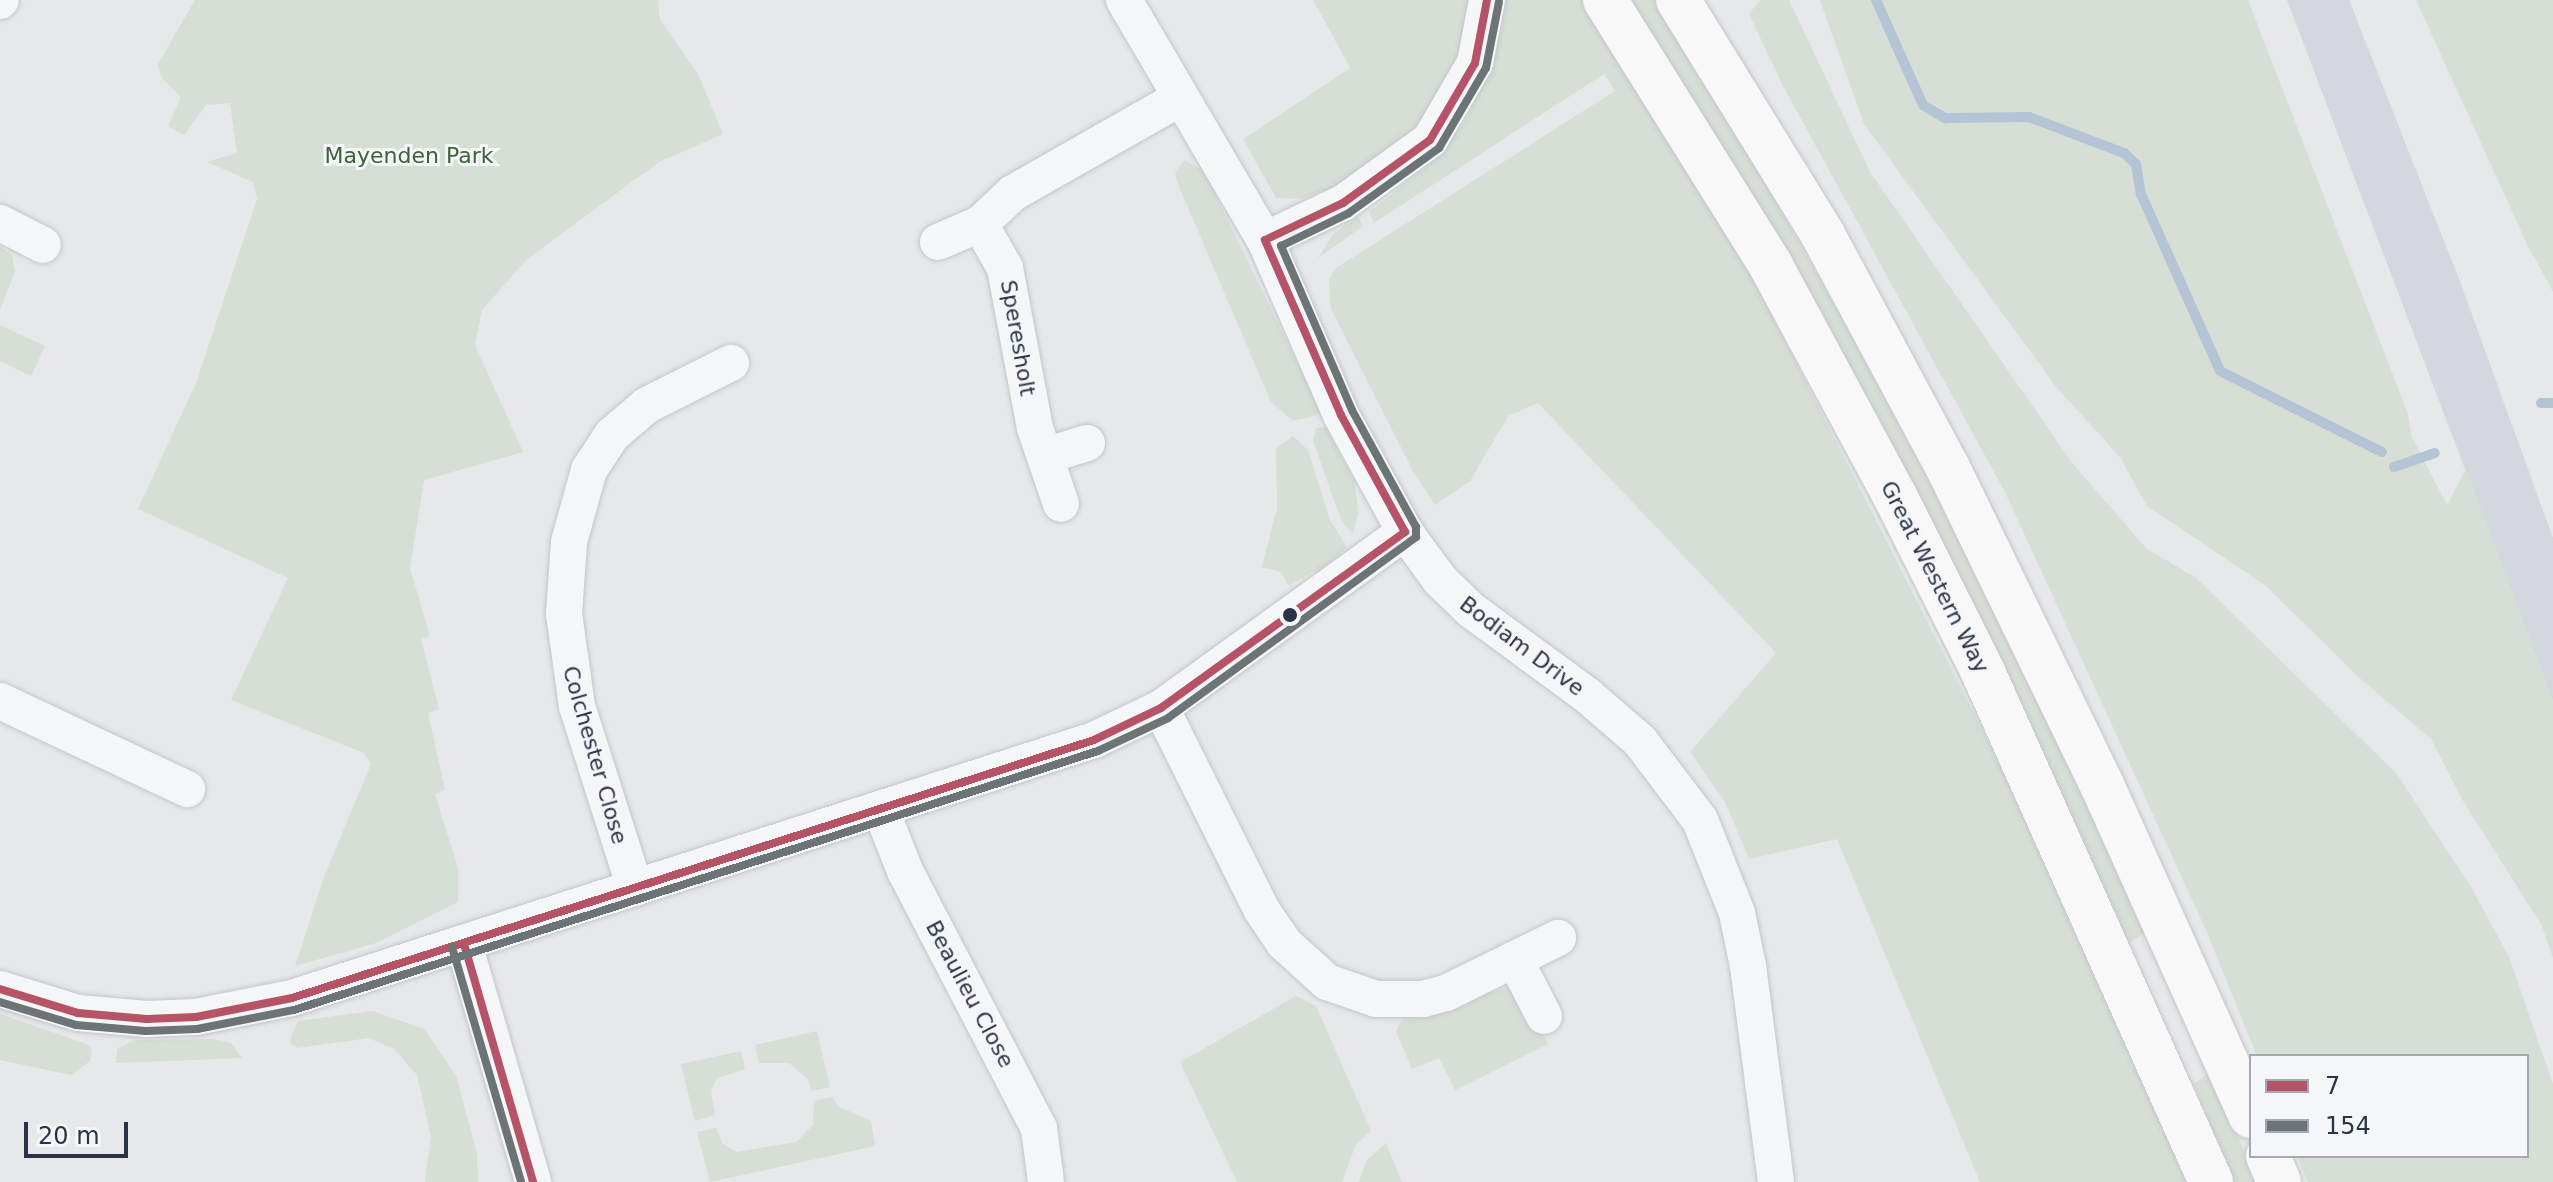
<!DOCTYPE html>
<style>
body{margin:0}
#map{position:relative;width:2553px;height:1182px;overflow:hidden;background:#e6e8ea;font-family:"DejaVu Sans",sans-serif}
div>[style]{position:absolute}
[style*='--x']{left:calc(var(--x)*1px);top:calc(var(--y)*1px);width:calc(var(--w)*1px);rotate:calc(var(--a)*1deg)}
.built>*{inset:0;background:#d4d7dd}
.green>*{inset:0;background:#d6ded6}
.stream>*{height:10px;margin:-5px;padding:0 5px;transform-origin:5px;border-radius:5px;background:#b4c4d5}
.roads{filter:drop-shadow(0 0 2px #c4c6c8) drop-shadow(0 0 2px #c4c6c8)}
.minor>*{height:36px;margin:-18px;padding:0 18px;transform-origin:18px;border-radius:18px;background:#f5f6f7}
.major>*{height:44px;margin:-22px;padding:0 22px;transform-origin:22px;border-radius:22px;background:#f8f8f8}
.bus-1>*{height:8px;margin:-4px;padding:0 4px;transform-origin:4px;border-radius:4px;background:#b75366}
.bus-2>*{height:8px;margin:-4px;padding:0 4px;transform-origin:4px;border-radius:4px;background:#6c7476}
.dots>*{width:22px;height:22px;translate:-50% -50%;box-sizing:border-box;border:4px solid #f4f6f9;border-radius:50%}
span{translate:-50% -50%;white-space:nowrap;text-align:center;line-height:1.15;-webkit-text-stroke:6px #f4f6f9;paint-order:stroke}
.park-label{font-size:22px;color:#3f6138}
.street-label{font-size:22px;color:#2b3445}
.legend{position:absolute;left:2249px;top:1054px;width:280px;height:104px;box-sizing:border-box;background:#f4f6f9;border:2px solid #a4a8b1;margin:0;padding:10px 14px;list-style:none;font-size:24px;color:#2b3445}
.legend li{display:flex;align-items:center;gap:16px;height:40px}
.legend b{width:40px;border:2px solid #a4a8b1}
.scale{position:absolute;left:24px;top:1122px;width:104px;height:36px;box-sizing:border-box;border:4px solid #2b3445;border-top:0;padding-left:10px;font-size:24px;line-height:28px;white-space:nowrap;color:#2b3445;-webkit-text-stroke:6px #f4f6f9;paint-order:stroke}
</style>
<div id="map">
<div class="built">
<i style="clip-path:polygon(2287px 0,2349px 0,2462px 287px,2553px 538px,2553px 701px)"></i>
</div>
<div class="green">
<i style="clip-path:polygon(195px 0,658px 0,660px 20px,698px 74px,723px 134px,659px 162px,526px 260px,482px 310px,475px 345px,523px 452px,424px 480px,410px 568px,430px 636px,421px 639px,439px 709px,428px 713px,445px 790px,435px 794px,458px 868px,458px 902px,376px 943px,295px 966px,324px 877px,371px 764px,364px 753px,231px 700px,288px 578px,138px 509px,196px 383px,257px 199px,253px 182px,207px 162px,237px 153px,230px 103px,206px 105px,184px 135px,168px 126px,181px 97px,161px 77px,158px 64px)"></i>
<i style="clip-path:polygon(1313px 0,1470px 0,1458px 64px,1424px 122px,1346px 183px,1301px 199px,1276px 198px,1243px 139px,1350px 68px)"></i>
<i style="clip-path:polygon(1507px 0,1581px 0,1743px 258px,2013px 791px,2187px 1182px,1980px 1182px,1837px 839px,1749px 859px,1725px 802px,1690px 752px,1776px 653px,1538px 403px,1508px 416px,1470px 481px,1435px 505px,1414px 473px,1331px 309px,1329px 280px,1336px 268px,1615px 91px,1604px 74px,1374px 223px,1369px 212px,1425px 168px,1465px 121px,1494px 60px)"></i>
<i style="clip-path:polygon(1628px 0,1656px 0,1691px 54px,1906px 429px,2150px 930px,2129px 943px,1997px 657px,1786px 253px)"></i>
<i style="clip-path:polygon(1760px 0,1789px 0,1870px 172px,2073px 464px,2147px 549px,2195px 577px,2397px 774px,2471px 887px,2509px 957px,2553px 1084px,2553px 1182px,2308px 1182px,2297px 1156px,2527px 1156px,2527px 1056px,2257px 1056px,2205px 928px,2005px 492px,1783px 86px,1749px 14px)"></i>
<i style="clip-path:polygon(1820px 0,2248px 0,2408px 414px,2411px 435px,2447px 505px,2466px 469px,2553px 701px,2553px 958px,2542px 926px,2462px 799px,2431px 739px,2355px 674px,2266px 586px,2147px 506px,2120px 457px,2057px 388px,1864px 124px)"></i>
<i style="clip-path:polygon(2416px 0,2553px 0,2553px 292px,2526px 242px)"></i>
<i style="clip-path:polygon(1185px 160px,1200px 169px,1215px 194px,1322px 414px,1293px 421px,1271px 402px,1178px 184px,1175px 172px)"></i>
<i style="clip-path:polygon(1358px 216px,1363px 226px,1318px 258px,1333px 234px)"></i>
<i style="clip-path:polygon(0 247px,12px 255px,15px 271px,0 310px)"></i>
<i style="clip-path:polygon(0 325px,45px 346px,31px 376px,0 361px)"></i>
<i style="clip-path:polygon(1326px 427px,1355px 483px,1358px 513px,1353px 534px,1342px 522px,1313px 441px,1316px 428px)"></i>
<i style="clip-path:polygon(1293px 436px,1308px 450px,1330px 520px,1347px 547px,1317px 576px,1314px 571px,1289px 586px,1281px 572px,1262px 567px,1277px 508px,1276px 449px)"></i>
<i style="clip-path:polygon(1507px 988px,1530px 1003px,1548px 1044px,1455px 1090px,1439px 1058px,1412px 1069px,1396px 1031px,1404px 1017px)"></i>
<i style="clip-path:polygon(1296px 996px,1316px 1006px,1371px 1131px,1356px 1144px,1342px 1182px,1237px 1182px,1180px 1062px)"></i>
<i style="clip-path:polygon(372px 1011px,424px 1029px,456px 1075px,477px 1154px,478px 1182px,425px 1182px,431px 1137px,417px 1075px,394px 1049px,369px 1038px,297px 1048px,289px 1042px,298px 1021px)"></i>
<i style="clip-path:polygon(0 1014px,84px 1043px,92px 1049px,90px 1061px,71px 1075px,0 1060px)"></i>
<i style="clip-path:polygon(817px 1031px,830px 1087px,812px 1091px,807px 1078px,789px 1063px,759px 1063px,755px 1045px)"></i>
<i style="clip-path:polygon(214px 1039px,231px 1043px,242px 1058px,116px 1063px,117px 1049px,134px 1040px)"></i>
<i style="clip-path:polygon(741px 1051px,745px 1069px,717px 1078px,711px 1090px,715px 1115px,695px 1121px,681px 1064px)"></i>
<i style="clip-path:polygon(2207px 1074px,2214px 1079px,2257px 1182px,2233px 1182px,2194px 1084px)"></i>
<i style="clip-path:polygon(832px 1097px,838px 1106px,871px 1121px,875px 1146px,710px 1182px,697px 1132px,716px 1128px,722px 1143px,737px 1152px,796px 1142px,813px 1125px,814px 1101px)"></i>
<i style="clip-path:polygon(1386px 1143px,1402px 1182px,1359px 1182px,1366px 1161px)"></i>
</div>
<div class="stream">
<i style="--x:1876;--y:0;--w:115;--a:65.9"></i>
<i style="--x:1923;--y:105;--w:26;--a:31"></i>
<i style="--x:1945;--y:118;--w:84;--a:-0.7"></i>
<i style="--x:2029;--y:117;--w:102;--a:20.8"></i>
<i style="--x:2124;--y:153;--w:16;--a:43"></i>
<i style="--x:2136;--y:164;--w:30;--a:81"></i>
<i style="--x:2141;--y:194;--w:194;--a:65.9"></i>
<i style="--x:2220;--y:371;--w:181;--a:26.6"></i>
<i style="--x:2541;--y:403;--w:12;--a:0"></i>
<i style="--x:2394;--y:467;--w:43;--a:-18.9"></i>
</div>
<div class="roads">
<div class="minor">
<i style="--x:1124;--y:0;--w:278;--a:59.6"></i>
<i style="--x:1265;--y:240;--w:191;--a:66.5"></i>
<i style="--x:1341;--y:415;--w:133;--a:61.3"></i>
<i style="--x:1405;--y:532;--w:59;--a:53.9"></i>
<i style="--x:1440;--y:580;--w:43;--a:44.1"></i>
<i style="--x:1471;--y:610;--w:145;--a:36.3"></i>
<i style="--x:1588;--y:696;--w:69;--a:40.9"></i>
<i style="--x:1640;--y:741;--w:99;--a:52.8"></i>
<i style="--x:1700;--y:820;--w:100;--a:68.3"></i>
<i style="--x:1737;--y:913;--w:54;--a:78.3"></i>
<i style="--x:1748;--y:966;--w:218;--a:82.6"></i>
<i style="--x:0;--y:1;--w:1;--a:-45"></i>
<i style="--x:0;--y:223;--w:48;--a:27.1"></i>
<i style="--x:980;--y:224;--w:51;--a:60.4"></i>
<i style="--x:1005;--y:268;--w:163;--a:79.4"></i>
<i style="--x:1035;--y:428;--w:80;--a:71.1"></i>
<i style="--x:1265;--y:240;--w:86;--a:-25.4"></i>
<i style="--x:1343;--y:203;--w:107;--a:-35.9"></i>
<i style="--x:1430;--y:140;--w:89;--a:-59.7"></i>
<i style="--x:1475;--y:63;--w:64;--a:-79.2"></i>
<i style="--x:938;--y:242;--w:46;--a:-23.2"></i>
<i style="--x:980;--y:224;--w:45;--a:-43.2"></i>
<i style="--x:1013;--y:193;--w:192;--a:-29.6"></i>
<i style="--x:1045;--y:456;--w:44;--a:-17.2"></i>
<i style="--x:0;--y:701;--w:207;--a:25.2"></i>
<i style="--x:1161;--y:708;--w:225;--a:63.5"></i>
<i style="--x:1261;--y:909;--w:41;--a:55.9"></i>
<i style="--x:1284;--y:943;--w:58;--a:42.2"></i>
<i style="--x:1327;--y:982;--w:52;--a:19.1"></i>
<i style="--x:1376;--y:999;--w:47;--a:0"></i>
<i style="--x:1423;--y:999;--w:24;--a:-15"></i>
<i style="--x:1446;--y:993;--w:125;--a:-26.2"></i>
<i style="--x:881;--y:810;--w:66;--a:68.5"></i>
<i style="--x:905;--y:871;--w:290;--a:62.5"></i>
<i style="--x:1039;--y:1128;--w:54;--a:82.6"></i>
<i style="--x:635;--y:888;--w:191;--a:-107.7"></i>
<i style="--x:577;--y:706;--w:93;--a:-98"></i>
<i style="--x:564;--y:614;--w:72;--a:-86"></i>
<i style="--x:569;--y:542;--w:75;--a:-74.5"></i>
<i style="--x:589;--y:470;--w:42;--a:-56.7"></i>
<i style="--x:612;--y:435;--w:46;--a:-40.6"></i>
<i style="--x:647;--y:405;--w:94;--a:-26.6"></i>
<i style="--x:464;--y:944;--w:248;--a:73.8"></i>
<i style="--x:1515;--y:960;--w:63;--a:62.6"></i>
<i style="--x:0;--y:989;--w:82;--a:17.1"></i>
<i style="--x:78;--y:1013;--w:69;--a:5"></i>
<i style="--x:147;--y:1019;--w:49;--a:-2.3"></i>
<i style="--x:196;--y:1017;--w:98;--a:-11.2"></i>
<i style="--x:292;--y:998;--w:842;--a:-17.83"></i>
<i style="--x:1094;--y:740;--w:74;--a:-25.5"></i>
<i style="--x:1161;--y:708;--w:301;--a:-35.8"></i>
</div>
<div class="major">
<i style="--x:1605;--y:0;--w:314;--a:58"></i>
<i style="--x:1771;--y:266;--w:261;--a:61.7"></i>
<i style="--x:1895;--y:496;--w:197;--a:63.4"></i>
<i style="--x:1983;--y:672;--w:559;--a:65.91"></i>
<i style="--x:1678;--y:0;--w:276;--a:58.3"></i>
<i style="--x:1823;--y:235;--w:262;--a:61.8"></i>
<i style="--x:1947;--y:466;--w:355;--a:64.1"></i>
<i style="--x:2102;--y:785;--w:363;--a:65.8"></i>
<i style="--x:2268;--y:1156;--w:28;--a:67"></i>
</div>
</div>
<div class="bus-1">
<i style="--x:464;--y:944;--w:248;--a:73.8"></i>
<i style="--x:0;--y:989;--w:82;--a:17.1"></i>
<i style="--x:78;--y:1013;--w:69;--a:5"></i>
<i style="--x:147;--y:1019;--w:49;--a:-2.3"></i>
<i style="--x:196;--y:1017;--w:98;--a:-11.2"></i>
<i style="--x:292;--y:998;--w:842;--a:-17.83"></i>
<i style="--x:1094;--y:740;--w:74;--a:-25.5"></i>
<i style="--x:1161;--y:708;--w:301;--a:-35.8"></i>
<i style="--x:1405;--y:532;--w:133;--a:-118.7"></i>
<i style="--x:1341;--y:415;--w:191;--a:-113.5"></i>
<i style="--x:1265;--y:240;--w:86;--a:-25.4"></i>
<i style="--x:1343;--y:203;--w:107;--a:-35.9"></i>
<i style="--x:1430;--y:140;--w:89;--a:-59.7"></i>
<i style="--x:1475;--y:63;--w:64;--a:-79.2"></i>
</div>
<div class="bus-2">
<i style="--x:452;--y:947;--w:245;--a:73.6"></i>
<i style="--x:0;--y:1002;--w:79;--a:16.8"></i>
<i style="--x:76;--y:1025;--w:70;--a:4.9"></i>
<i style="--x:146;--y:1031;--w:51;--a:-2.2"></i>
<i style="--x:197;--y:1029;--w:99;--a:-11.1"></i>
<i style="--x:294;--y:1010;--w:845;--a:-17.86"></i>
<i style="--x:1098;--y:751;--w:77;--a:-25.2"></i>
<i style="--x:1168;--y:718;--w:307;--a:-36.1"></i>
<i style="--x:1416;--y:537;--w:10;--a:-90"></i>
<i style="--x:1416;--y:527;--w:133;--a:-118.7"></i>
<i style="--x:1352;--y:410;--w:179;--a:-113.4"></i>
<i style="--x:1281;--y:246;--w:76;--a:-25.9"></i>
<i style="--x:1349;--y:213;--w:111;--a:-35.8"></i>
<i style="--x:1439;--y:148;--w:93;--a:-59.6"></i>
<i style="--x:1486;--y:68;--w:67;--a:-78.9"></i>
</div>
<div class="dots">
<i style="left:1290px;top:615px;background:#2b3445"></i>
</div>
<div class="park-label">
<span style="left:409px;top:156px">Mayenden Park</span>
</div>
<div class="street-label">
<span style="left:1018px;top:338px;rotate:80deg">Speresholt</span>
<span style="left:1935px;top:577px;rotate:63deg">Great Western Way</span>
<span style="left:1522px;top:646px;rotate:37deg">Bodiam Drive</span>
<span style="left:595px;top:755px;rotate:74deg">Colchester Close</span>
<span style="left:970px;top:994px;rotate:62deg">Beaulieu Close</span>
</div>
<ul class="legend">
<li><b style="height:10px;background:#b75366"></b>7</li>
<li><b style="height:10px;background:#6c7476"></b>154</li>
</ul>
<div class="scale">20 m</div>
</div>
